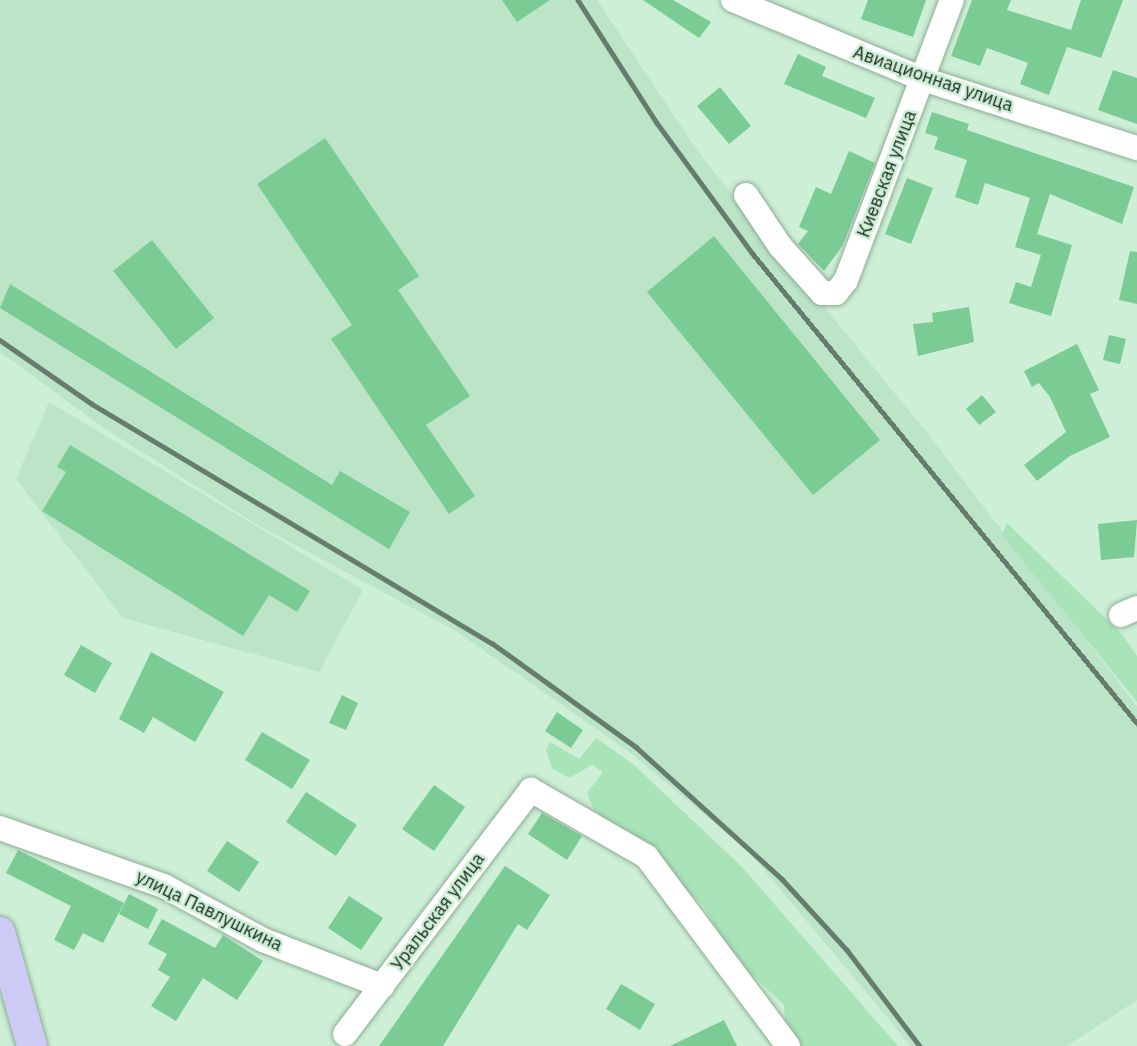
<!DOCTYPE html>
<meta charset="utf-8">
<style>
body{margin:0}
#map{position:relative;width:1137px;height:1046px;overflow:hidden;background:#cdefd6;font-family:"IBM Plex Sans",sans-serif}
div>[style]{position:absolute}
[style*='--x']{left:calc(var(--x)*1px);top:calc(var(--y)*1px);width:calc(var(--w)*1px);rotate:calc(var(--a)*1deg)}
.built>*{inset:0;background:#bce4c7}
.green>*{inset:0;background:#a9e4b9}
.building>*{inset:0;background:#7bcb94}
.roads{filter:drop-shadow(0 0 2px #8dad95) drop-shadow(0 0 2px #8dad95)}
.minor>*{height:24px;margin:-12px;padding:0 12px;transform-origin:12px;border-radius:12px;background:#fff}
.major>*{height:30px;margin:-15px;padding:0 15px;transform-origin:15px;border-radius:15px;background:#cccbf6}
.rail>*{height:4.5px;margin:-2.25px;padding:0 2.25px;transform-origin:2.25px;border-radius:2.25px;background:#667c6c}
span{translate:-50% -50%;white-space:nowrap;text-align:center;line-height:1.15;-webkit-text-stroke:5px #cdefd6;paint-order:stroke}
.street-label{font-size:18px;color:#19261d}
</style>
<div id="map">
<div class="built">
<i style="clip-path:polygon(0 0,597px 0,702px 157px,924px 429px,1137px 706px,1137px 1000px,1067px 1046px,911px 1046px,750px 853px,632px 754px,456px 631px,256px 524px,104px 428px,0 352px)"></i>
<i style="clip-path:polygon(49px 402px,363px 590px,319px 672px,123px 618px,16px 479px)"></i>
</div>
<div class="green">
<i style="clip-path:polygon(1007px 523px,1122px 634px,1137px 656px,1137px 702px,1002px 535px)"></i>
<i style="clip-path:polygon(596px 738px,633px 764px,742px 867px,898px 1046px,798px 1046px,786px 1033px,784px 1005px,734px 958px,703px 905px,594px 810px,587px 793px,603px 772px,592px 765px,569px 778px,552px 768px,546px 750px,550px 742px,579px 759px)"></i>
</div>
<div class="building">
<i style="clip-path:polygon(502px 0,550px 0,517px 22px)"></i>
<i style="clip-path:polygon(643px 0,673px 0,711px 22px,699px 38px)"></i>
<i style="clip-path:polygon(868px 0,926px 0,913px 37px,861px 19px)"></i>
<i style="clip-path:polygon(972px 0,1011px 0,1007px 10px,1071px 30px,1081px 0,1123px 0,1101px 58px,1067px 47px,1049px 95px,1020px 84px,1028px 63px,987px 48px,980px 66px,951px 56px)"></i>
<i style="clip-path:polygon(798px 54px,826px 67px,822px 76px,875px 98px,866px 118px,784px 84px)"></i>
<i style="clip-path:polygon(1113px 70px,1137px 78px,1137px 124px,1098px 110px)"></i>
<i style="clip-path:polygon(720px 87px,751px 126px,729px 144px,697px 106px)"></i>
<i style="clip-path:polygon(932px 112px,969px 124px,967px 130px,1134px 187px,1122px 224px,1050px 194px,1037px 234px,1072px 245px,1051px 316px,1009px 303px,1016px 282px,1031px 287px,1041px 255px,1015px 247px,1030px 198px,985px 183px,978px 205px,955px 197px,967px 160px,934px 149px,938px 137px,925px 133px)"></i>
<i style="clip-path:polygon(325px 138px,419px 276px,398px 290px,470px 396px,426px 425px,475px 496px,449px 514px,331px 339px,352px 325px,257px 184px)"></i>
<i style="clip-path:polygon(849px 151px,875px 163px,843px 245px,824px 271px,798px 244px,808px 231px,799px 227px,816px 187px,831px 194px)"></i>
<i style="clip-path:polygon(907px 178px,933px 188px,911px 244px,885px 234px)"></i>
<i style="clip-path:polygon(714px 236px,880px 440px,813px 495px,647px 292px)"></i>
<i style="clip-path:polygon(152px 240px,214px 318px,176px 349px,113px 271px)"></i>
<i style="clip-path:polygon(1130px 251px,1137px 252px,1137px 304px,1119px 300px)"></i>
<i style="clip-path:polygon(10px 284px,332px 485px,340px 471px,410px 512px,389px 549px,0 308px)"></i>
<i style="clip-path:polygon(969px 307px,974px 342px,918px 356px,913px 324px,933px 322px,932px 313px)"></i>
<i style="clip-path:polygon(1109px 335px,1126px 339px,1120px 364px,1103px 360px)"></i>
<i style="clip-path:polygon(1077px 344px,1099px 390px,1090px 394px,1110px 437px,1070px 456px,1037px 481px,1024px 465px,1066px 432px,1050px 397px,1039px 383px,1032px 387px,1024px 371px)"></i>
<i style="clip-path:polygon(982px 395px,996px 412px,979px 425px,966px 409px)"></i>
<i style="clip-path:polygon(70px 445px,310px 591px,297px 612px,269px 595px,243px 636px,42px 511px,66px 472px,57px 467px)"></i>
<i style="clip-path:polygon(1137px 520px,1134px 557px,1101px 560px,1098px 524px)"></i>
<i style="clip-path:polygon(81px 645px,112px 663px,95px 693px,64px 675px)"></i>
<i style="clip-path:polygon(151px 652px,224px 692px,195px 742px,153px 717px,144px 733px,119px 719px)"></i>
<i style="clip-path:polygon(342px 695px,358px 703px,346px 730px,329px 723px)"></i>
<i style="clip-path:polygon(557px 712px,583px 730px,571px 748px,545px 731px)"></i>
<i style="clip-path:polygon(262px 732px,310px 760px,292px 789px,245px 760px)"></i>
<i style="clip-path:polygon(434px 785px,465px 807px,434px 851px,402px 829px)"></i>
<i style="clip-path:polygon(306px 792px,357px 825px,336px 856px,286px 822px)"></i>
<i style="clip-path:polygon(542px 813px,582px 836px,567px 860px,528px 834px)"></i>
<i style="clip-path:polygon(227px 841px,259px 862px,239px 892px,207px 871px)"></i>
<i style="clip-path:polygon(18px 850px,124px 903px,103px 943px,83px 933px,74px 950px,54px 940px,71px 906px,6px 873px)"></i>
<i style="clip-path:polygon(505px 866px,550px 895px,527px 930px,518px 924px,443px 1046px,379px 1046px)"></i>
<i style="clip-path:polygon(129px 894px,158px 909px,148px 929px,119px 914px)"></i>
<i style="clip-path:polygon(349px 896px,383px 918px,361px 950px,328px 928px)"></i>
<i style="clip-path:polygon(162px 919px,215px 948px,223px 935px,263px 961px,237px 1000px,203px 978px,176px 1021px,151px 1006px,170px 977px,158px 970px,167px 954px,148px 944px)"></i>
<i style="clip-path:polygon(621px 984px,655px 1004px,640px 1030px,606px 1009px)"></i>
<i style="clip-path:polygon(724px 1020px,737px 1046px,670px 1046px)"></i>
</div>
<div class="roads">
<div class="minor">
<i style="--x:733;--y:0;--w:206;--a:22.6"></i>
<i style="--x:923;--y:79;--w:225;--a:17.9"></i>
<i style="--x:746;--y:195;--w:61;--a:56.3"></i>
<i style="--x:780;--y:246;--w:63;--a:48.2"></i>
<i style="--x:822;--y:293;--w:14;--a:0"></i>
<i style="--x:836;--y:293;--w:16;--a:-52"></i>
<i style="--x:846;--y:280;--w:299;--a:-69.3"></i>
<i style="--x:1121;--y:615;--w:17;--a:-24"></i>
<i style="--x:0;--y:828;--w:174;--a:19.5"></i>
<i style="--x:164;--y:886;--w:113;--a:28.6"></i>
<i style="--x:263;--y:940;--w:128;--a:21.1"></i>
<i style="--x:345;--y:1034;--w:307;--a:-52.7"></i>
<i style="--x:531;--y:790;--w:133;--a:29.9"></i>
<i style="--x:646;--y:856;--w:237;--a:53.2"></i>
</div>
<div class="major">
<i style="--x:0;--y:932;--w:118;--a:74.3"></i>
</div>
</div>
<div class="rail">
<i style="--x:578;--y:0;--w:146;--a:57.3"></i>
<i style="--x:657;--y:123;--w:162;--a:53.8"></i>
<i style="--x:753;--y:254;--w:606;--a:50.69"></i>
<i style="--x:0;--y:340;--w:112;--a:34.8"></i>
<i style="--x:92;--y:404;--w:466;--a:30.9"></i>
<i style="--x:492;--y:643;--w:178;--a:35.8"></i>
<i style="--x:636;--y:747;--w:197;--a:42.1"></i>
<i style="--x:782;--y:879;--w:96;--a:47.5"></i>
<i style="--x:847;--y:950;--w:121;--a:52.8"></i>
</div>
<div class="street-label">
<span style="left:933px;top:79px;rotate:19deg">Авиационная улица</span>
<span style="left:887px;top:174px;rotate:-69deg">Киевская улица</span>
<span style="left:209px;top:911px;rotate:26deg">улица Павлушкина</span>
<span style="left:438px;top:912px;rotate:-53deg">Уральская улица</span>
</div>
</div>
